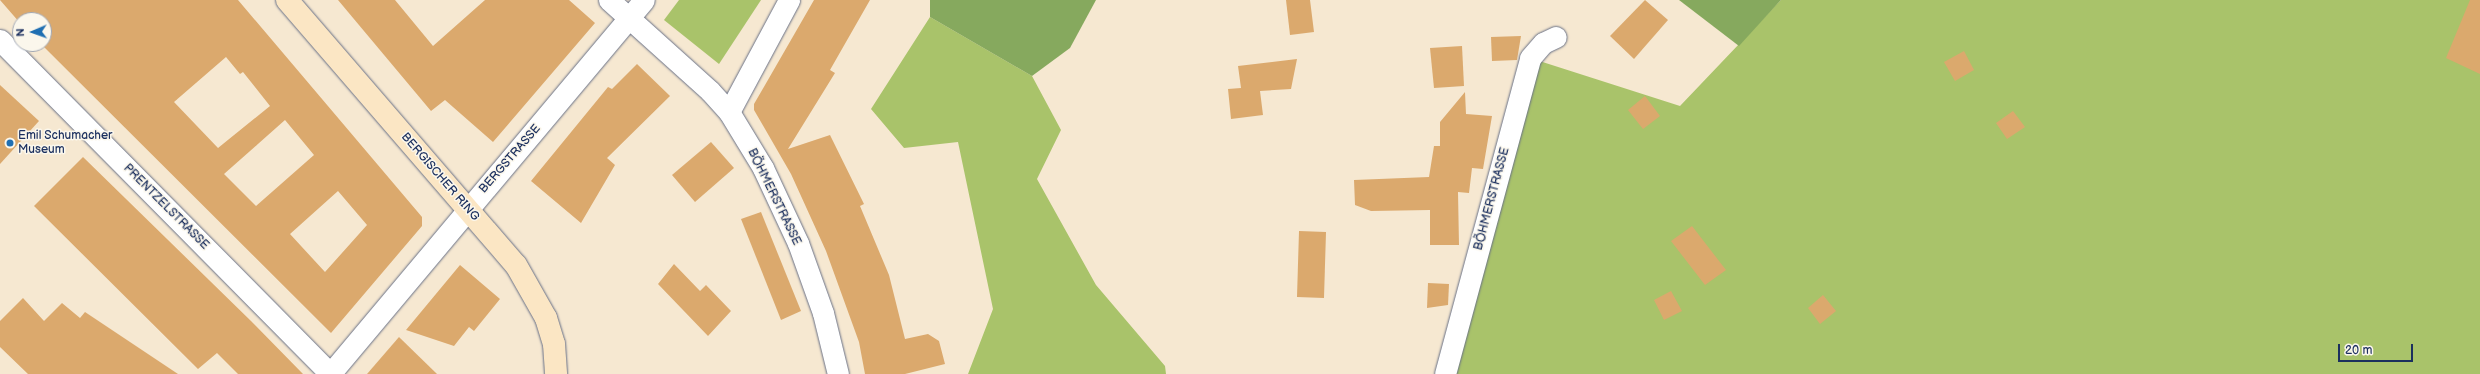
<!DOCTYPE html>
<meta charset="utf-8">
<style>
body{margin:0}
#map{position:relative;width:2480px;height:374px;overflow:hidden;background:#f6e8d1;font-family:"Balsamiq Sans",sans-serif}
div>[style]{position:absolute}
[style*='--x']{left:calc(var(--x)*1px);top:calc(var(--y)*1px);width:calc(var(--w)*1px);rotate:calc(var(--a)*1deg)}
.green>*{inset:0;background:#a9c36a}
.forest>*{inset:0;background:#86a95e}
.building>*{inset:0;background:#dba96d}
.roads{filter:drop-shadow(0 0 1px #687086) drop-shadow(0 0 1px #687086)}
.street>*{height:21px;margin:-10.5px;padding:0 10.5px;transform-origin:10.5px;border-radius:10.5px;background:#fff}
.secondary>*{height:22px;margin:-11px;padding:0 11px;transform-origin:11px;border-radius:11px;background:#fbe6c4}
.dots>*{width:11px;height:11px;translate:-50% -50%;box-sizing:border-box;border:2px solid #fbf7ec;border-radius:50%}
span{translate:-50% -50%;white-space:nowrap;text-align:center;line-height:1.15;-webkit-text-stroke:3px #fbf7ec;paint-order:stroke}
.poi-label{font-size:12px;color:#1b2f5e}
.left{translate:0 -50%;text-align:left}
.street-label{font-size:12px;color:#1b2f5e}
.north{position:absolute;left:12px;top:12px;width:40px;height:40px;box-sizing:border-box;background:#fbf7ec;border:1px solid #a1a7b3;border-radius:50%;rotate:268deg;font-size:11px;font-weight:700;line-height:16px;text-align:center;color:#1b2f5e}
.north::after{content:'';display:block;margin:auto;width:14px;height:18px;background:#1f6fb2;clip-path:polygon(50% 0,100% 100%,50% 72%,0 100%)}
.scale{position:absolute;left:2338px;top:344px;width:75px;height:18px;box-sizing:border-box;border:2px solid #1b2f5e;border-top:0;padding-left:5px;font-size:12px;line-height:14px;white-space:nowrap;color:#1b2f5e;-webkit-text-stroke:3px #fbf7ec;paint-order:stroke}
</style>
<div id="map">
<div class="green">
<i style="clip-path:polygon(679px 0,761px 0,719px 64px,664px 20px)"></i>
<i style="clip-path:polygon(1781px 0,2480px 0,2480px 374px,1445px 374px,1530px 58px,1680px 106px)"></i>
<i style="clip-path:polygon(930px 17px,1032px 76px,1061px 130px,1037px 179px,1096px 285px,1165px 366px,1166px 374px,968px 374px,993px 309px,958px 142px,904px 148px,871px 109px)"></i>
</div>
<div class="forest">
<i style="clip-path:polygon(930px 0,1096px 0,1070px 48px,1032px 76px,930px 17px)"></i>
<i style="clip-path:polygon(1679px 0,1781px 0,1739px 46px)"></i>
</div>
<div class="building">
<i style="clip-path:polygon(evenodd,0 0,238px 0,422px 217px,422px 226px,331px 333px,41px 44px,44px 20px,20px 20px,20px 23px,0 0,226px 57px,240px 74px,243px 72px,270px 106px,218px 148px,174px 102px,226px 57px,0 0,285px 120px,314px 155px,256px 206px,224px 174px,285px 120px,0 0,338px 191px,367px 225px,325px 272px,290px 234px,338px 191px)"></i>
<i style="clip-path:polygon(338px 0,395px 0,433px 46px,485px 0,569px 0,595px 23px,493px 142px,445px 100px,431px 111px)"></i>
<i style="clip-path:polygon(814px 0,870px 0,830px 70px,835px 73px,788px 149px,830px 135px,864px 204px,860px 206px,889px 275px,905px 339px,928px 334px,939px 341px,945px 364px,905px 374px,865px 374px,859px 342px,826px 251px,791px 174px,754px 110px,754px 104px)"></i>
<i style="clip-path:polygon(1286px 0,1310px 0,1314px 32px,1290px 35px)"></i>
<i style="clip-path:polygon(1645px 0,1668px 20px,1634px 59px,1610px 36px)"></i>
<i style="clip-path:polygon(2470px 0,2480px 0,2480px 74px,2446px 58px)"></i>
<i style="clip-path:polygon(1521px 36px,1517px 60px,1492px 61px,1491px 37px)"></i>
<i style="clip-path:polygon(1462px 46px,1464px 86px,1434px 88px,1430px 48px)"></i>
<i style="clip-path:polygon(1964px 51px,1974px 70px,1955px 81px,1944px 62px)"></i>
<i style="clip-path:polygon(1297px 59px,1291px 89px,1260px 91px,1263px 115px,1231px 119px,1228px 89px,1241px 88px,1238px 66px)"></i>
<i style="clip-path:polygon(637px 64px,670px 96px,607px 158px,615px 165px,581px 223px,531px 181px,608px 87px,612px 89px)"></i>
<i style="clip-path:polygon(0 85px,39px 121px,0 164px)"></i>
<i style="clip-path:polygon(1465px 92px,1466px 114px,1492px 116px,1483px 169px,1472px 168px,1469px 193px,1458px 192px,1459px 245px,1430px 245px,1430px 210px,1371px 211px,1355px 205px,1354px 180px,1429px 177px,1434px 146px,1440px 146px,1440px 122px)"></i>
<i style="clip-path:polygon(1645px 96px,1660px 116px,1643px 129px,1628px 110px)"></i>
<i style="clip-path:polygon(2013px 111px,2025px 127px,2007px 139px,1996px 123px)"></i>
<i style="clip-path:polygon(711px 142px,734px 168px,695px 202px,672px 175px)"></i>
<i style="clip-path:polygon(83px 157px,251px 321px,303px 374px,238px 374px,217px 353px,198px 369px,34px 206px)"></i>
<i style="clip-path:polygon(761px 212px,801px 311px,781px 320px,741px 219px)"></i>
<i style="clip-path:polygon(1692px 226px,1726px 270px,1705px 285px,1671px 241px)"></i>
<i style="clip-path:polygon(1299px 231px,1326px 232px,1324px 298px,1297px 297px)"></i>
<i style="clip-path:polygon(674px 264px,700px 291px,706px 285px,731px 311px,708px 336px,658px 284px)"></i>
<i style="clip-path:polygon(460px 265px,500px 299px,474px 331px,469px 327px,454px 346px,406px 330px)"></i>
<i style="clip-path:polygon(1428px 283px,1449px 284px,1448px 305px,1427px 308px)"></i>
<i style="clip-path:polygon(1671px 291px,1682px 311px,1664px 320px,1654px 300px)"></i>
<i style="clip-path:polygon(1823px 295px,1836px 311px,1820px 324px,1808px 308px)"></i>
<i style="clip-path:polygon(23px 298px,44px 321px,62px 303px,80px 318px,85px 312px,178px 374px,28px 374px,0 347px,0 321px)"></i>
<i style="clip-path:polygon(399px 337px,437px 374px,367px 374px)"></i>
</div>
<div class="roads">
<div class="street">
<i style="--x:609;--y:0;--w:136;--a:42"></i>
<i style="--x:710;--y:91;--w:28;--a:48"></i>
<i style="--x:729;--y:112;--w:66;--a:58.7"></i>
<i style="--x:763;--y:168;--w:83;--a:65"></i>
<i style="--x:798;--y:243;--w:74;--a:70.3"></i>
<i style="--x:823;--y:313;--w:63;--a:76.2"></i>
<i style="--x:0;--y:40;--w:470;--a:45.3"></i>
<i style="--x:729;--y:112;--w:127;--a:-61.8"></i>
<i style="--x:330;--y:374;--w:488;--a:-50"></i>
<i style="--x:1445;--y:374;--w:327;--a:-74.9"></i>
<i style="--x:1530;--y:58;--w:20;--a:-49"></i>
<i style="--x:1543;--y:43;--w:14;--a:-25"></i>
</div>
<div class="secondary">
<i style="--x:287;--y:0;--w:350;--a:49.2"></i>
<i style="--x:516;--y:265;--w:61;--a:60.5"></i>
<i style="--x:546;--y:318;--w:27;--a:73"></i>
<i style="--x:554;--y:344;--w:30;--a:86"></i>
</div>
</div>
<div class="dots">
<i style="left:10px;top:143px;background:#1f6fb2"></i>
</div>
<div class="poi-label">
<span class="left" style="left:18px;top:143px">Emil Schumacher<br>Museum</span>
</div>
<div class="street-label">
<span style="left:510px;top:159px;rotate:-49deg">BERGSTRASSE</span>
<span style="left:440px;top:177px;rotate:49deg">BERGISCHER RING</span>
<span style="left:774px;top:197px;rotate:64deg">BÖHMERSTRASSE</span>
<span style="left:1492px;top:199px;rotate:-75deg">BÖHMERSTRASSE</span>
<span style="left:166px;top:207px;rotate:45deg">PRENTZELSTRASSE</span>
</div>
<div class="north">N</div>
<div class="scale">20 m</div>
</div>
